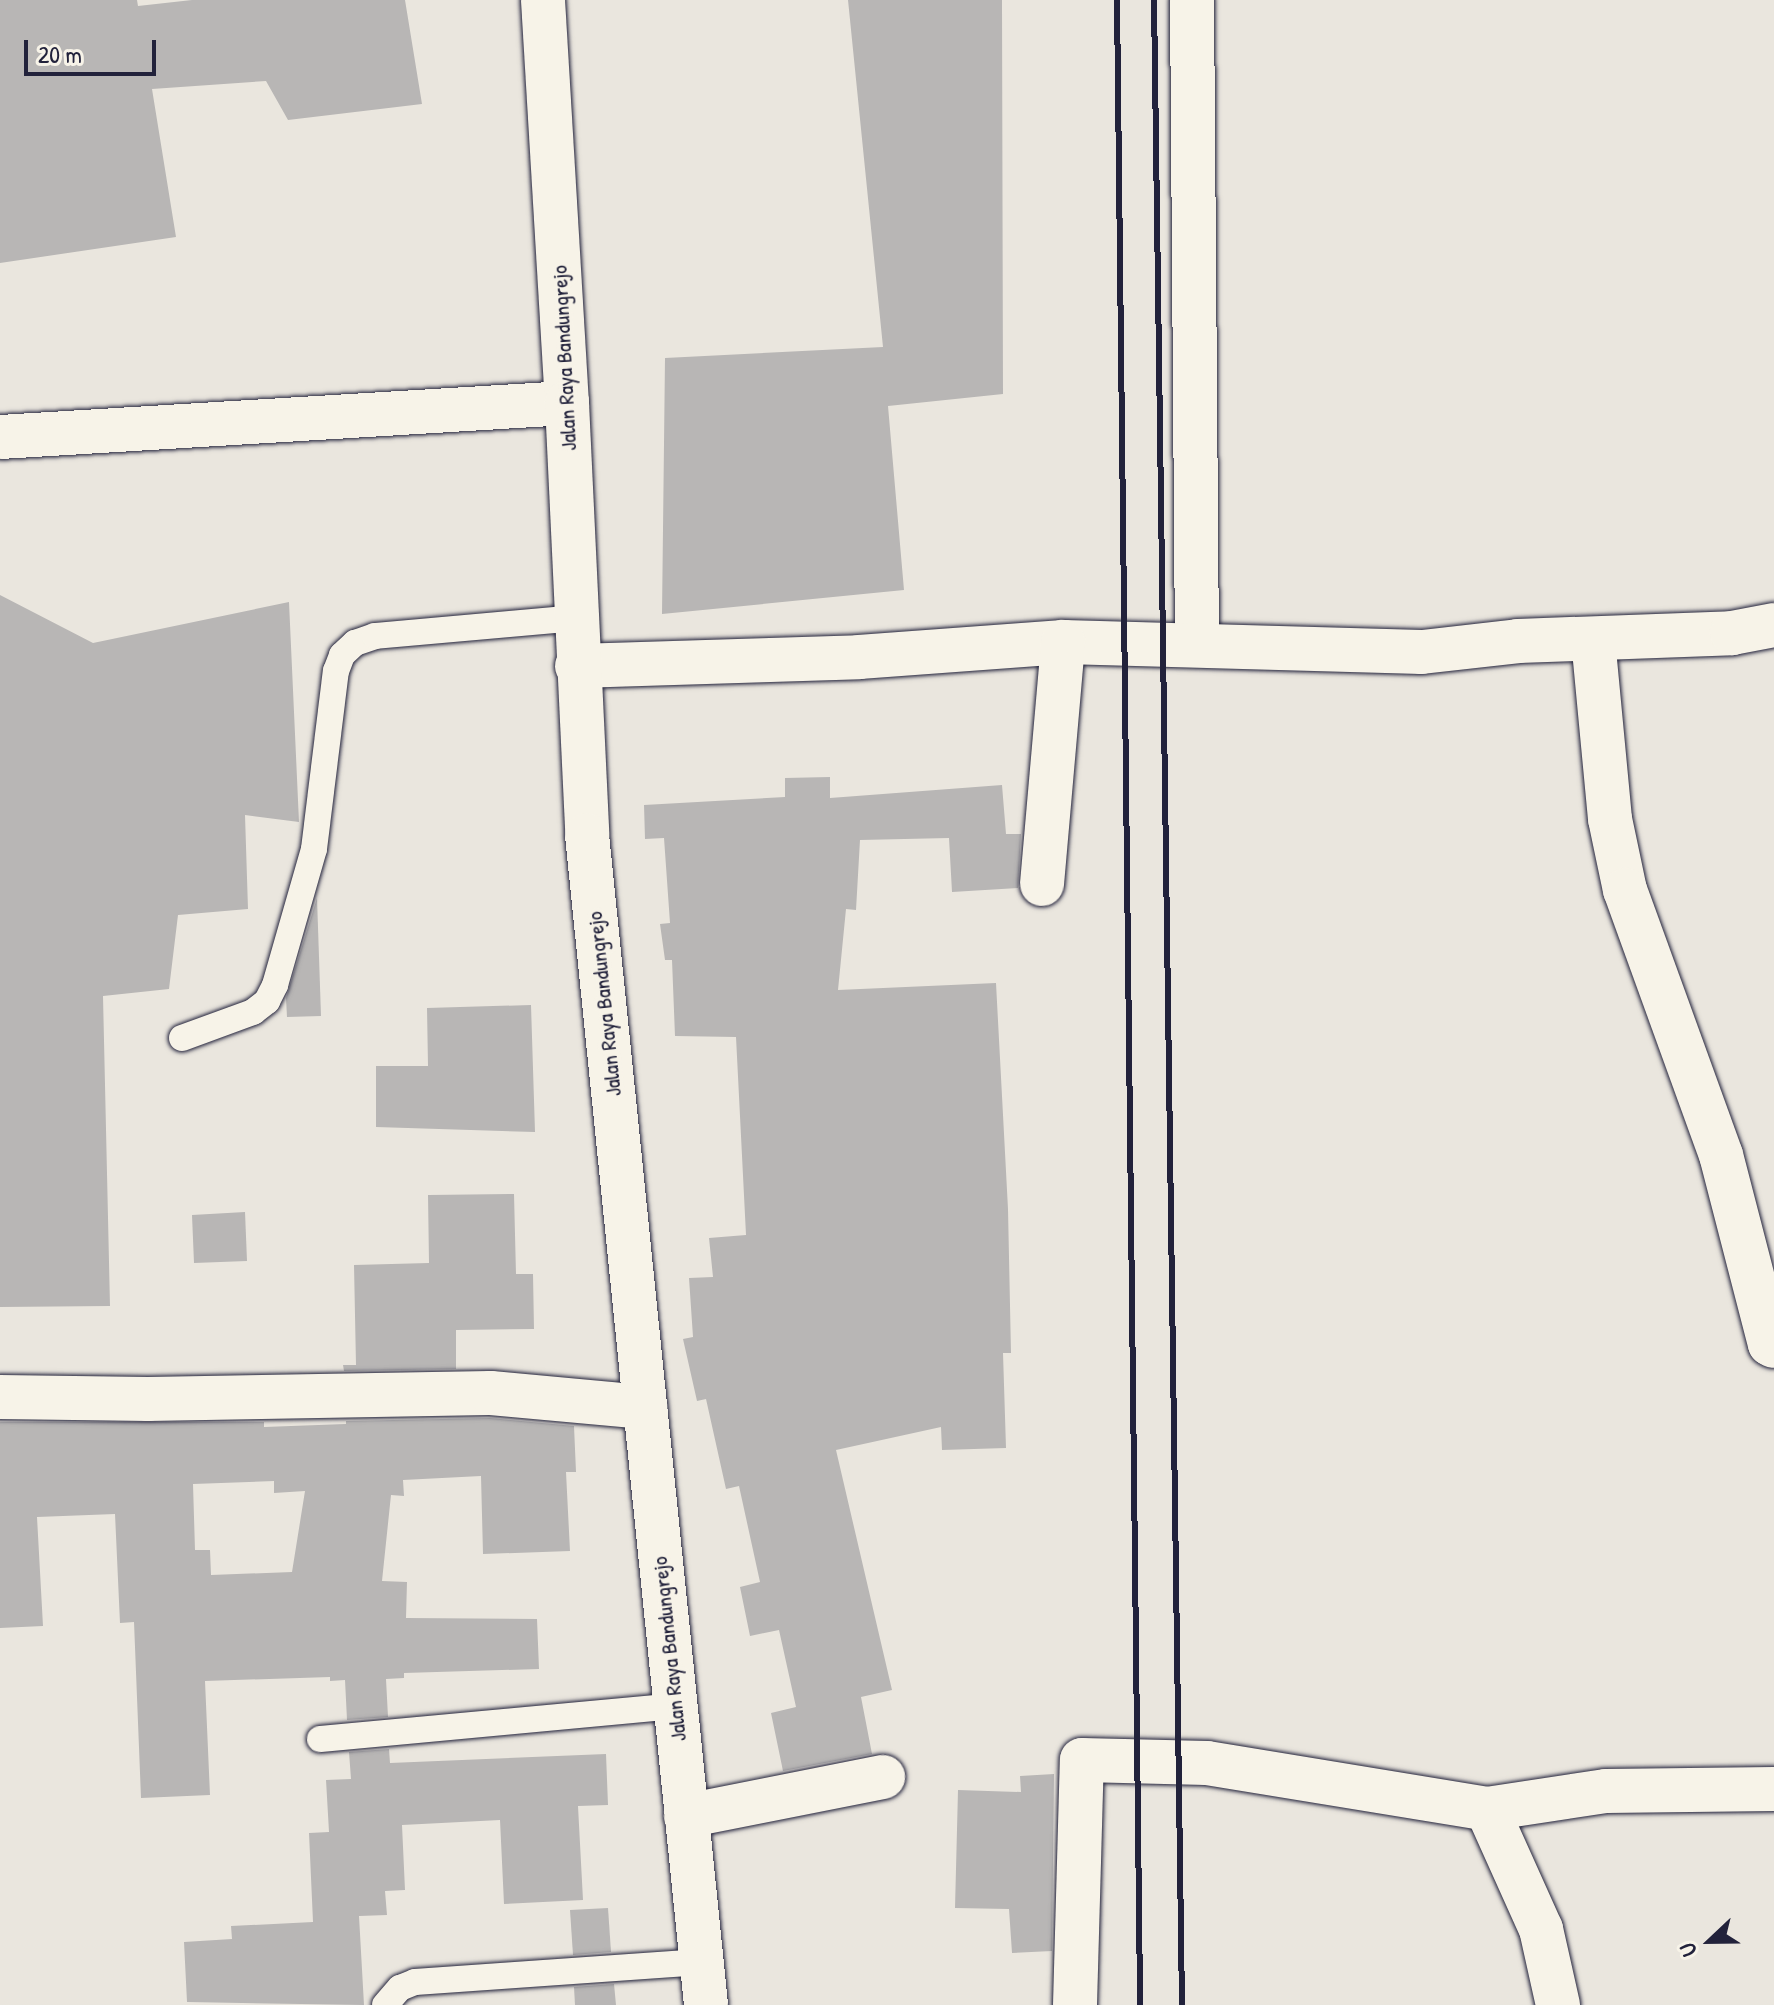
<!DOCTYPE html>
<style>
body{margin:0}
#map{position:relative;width:1774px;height:2005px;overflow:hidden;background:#eae6de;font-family:"Patrick Hand",sans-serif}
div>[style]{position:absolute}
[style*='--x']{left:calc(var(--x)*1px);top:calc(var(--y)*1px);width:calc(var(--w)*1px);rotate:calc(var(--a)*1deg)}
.building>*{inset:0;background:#b8b6b5}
.roads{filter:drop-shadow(0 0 2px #22223b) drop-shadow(0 0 2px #22223b)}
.lane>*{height:26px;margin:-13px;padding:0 13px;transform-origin:13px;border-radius:13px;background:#f7f3e8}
.street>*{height:44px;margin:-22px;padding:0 22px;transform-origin:22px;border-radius:22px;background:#f7f3e8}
.primary>*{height:44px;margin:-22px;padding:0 22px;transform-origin:22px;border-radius:22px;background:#f7f3e8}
.rail>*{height:6px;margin:-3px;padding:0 3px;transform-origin:3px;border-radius:3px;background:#22223b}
span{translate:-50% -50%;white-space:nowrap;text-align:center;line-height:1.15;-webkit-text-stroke:8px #f7f3e8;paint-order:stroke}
.street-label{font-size:22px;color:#22223b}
.north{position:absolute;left:1670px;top:1901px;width:80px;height:80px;-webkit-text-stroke:6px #f7f3e8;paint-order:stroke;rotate:248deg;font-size:22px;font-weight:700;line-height:32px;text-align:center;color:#22223b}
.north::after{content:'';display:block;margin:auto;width:28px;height:36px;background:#22223b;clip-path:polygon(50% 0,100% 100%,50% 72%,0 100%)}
.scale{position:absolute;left:24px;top:40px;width:132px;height:36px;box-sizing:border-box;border:4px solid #22223b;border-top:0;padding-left:10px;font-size:24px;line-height:28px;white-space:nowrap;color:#22223b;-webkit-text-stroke:6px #f7f3e8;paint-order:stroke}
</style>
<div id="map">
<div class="building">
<i style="clip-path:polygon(0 0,137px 0,138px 6px,192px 0,405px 0,422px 104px,288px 120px,266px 81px,152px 89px,176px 237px,0 263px)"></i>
<i style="clip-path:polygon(848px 0,1002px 0,1003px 394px,888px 406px,904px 590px,662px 614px,665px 358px,883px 347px)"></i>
<i style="clip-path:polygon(0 595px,93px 643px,289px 602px,299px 822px,245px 815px,248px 909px,178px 915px,169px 989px,103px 996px,110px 1306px,0 1307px)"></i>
<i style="clip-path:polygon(830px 777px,830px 798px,1002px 785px,1006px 834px,1021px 834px,1018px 888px,952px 892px,949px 838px,860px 840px,856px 910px,846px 909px,838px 990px,996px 983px,1008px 1209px,1011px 1353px,1003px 1353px,1006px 1448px,942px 1450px,941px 1427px,836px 1450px,892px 1690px,861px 1697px,872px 1754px,783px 1771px,771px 1713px,796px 1707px,779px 1630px,750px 1636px,740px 1587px,760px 1582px,739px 1486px,726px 1489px,706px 1399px,697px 1401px,683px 1339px,693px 1337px,689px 1278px,713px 1277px,709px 1238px,746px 1235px,736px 1037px,675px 1036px,672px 960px,665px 960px,660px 924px,670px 923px,664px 838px,645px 839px,644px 805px,785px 797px,785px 778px)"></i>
<i style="clip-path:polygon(317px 898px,321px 1016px,287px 1017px,286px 998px)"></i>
<i style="clip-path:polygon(531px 1005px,535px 1132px,376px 1127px,376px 1066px,428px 1066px,427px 1008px)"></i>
<i style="clip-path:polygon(514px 1194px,516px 1274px,533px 1274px,534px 1329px,456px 1330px,456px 1369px,344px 1371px,343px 1365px,356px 1365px,354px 1265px,429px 1263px,428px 1195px)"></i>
<i style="clip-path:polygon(245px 1212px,247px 1261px,194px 1263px,192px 1215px)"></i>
<i style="clip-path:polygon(evenodd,490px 1418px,574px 1426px,576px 1472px,566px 1472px,570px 1551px,483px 1554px,481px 1476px,403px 1480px,404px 1496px,391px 1495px,382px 1581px,407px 1582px,406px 1618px,537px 1619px,539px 1669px,404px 1673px,404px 1678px,386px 1679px,388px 1717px,347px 1720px,345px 1680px,330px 1681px,330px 1677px,205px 1681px,210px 1795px,141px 1798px,134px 1622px,120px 1623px,115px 1514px,37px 1517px,43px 1626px,0 1628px,0 1422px,264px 1422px,264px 1427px,346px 1424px,346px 1421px,490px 1418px,274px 1481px,274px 1493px,305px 1491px,292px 1572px,211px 1575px,210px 1550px,195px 1550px,193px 1484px,274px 1481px)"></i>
<i style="clip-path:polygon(389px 1749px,390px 1763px,606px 1754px,608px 1805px,578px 1806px,583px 1900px,504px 1904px,500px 1820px,402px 1825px,405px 1890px,385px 1891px,387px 1915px,359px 1916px,364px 2005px,187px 2002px,184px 1942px,232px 1939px,231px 1926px,313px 1922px,309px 1833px,329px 1832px,326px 1780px,351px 1779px,349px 1752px)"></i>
<i style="clip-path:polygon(1054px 1774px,1052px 1951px,1012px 1953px,1009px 1909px,955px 1908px,958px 1790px,1021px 1792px,1020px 1776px)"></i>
<i style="clip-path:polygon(608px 1908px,611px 1952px,573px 1955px,570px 1910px)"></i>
<i style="clip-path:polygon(614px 1984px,616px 2005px,575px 2005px,574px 1987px)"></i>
</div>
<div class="roads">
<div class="lane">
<i style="--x:182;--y:1038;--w:76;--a:-20.1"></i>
<i style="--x:253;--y:1012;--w:18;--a:-38"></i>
<i style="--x:267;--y:1001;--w:18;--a:-63"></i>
<i style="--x:275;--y:985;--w:141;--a:-74"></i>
<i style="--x:314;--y:849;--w:179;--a:-83"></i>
<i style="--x:336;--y:671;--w:17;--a:-69"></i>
<i style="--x:342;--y:655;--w:18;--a:-43"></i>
<i style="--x:355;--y:643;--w:21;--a:-19"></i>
<i style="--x:375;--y:636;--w:201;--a:-5.1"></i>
<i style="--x:320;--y:1739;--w:357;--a:-5.3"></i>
<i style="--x:385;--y:2005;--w:23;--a:-49"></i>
<i style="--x:400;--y:1988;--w:16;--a:-22"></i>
<i style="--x:415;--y:1982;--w:287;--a:-4"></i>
</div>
<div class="street">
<i style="--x:1192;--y:0;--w:645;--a:89.56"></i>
<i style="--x:0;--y:437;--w:568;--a:-3.43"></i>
<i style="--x:1593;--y:639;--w:181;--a:84.6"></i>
<i style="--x:1610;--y:819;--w:73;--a:78.1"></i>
<i style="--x:1625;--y:890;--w:282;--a:70.1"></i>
<i style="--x:1721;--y:1155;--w:195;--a:75.5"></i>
<i style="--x:1770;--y:1344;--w:4;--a:27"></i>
<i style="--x:577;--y:666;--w:282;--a:-1.8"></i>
<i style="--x:859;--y:657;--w:205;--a:-4.2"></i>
<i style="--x:1063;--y:642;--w:359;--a:1.6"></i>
<i style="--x:1422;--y:652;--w:97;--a:-6.5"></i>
<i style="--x:1518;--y:641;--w:214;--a:-2.1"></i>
<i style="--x:1732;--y:633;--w:43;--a:-10.8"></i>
<i style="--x:1042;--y:884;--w:243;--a:-85"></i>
<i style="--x:0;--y:1397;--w:148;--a:0.8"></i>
<i style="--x:148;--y:1399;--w:343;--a:-1"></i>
<i style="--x:491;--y:1393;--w:155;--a:5.2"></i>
<i style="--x:1487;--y:1809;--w:132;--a:65.8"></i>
<i style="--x:1541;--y:1929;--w:78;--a:77.4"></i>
<i style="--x:686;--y:1816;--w:201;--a:-11.2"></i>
<i style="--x:1075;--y:2005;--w:245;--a:-88.4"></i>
<i style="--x:1082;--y:1760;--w:125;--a:1.4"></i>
<i style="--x:1207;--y:1763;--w:284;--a:9.3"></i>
<i style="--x:1487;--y:1809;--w:120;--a:-8.6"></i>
<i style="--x:1606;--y:1791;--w:168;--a:-0.7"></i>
</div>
<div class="primary">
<i style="--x:543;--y:0;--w:404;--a:86.6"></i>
<i style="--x:567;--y:403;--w:432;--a:87.3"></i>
<i style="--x:587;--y:835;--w:1176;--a:84.19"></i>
</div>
</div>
<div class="rail">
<i style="--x:1117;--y:0;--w:2005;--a:89.34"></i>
<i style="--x:1154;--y:0;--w:2005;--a:89.2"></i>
</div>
<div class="street-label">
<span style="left:564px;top:358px;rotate:-93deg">Jalan Raya Bandungrejo</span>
<span style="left:604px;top:1004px;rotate:-96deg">Jalan Raya Bandungrejo</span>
<span style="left:669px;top:1649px;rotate:-96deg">Jalan Raya Bandungrejo</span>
</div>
<div class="north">U</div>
<div class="scale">20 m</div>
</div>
